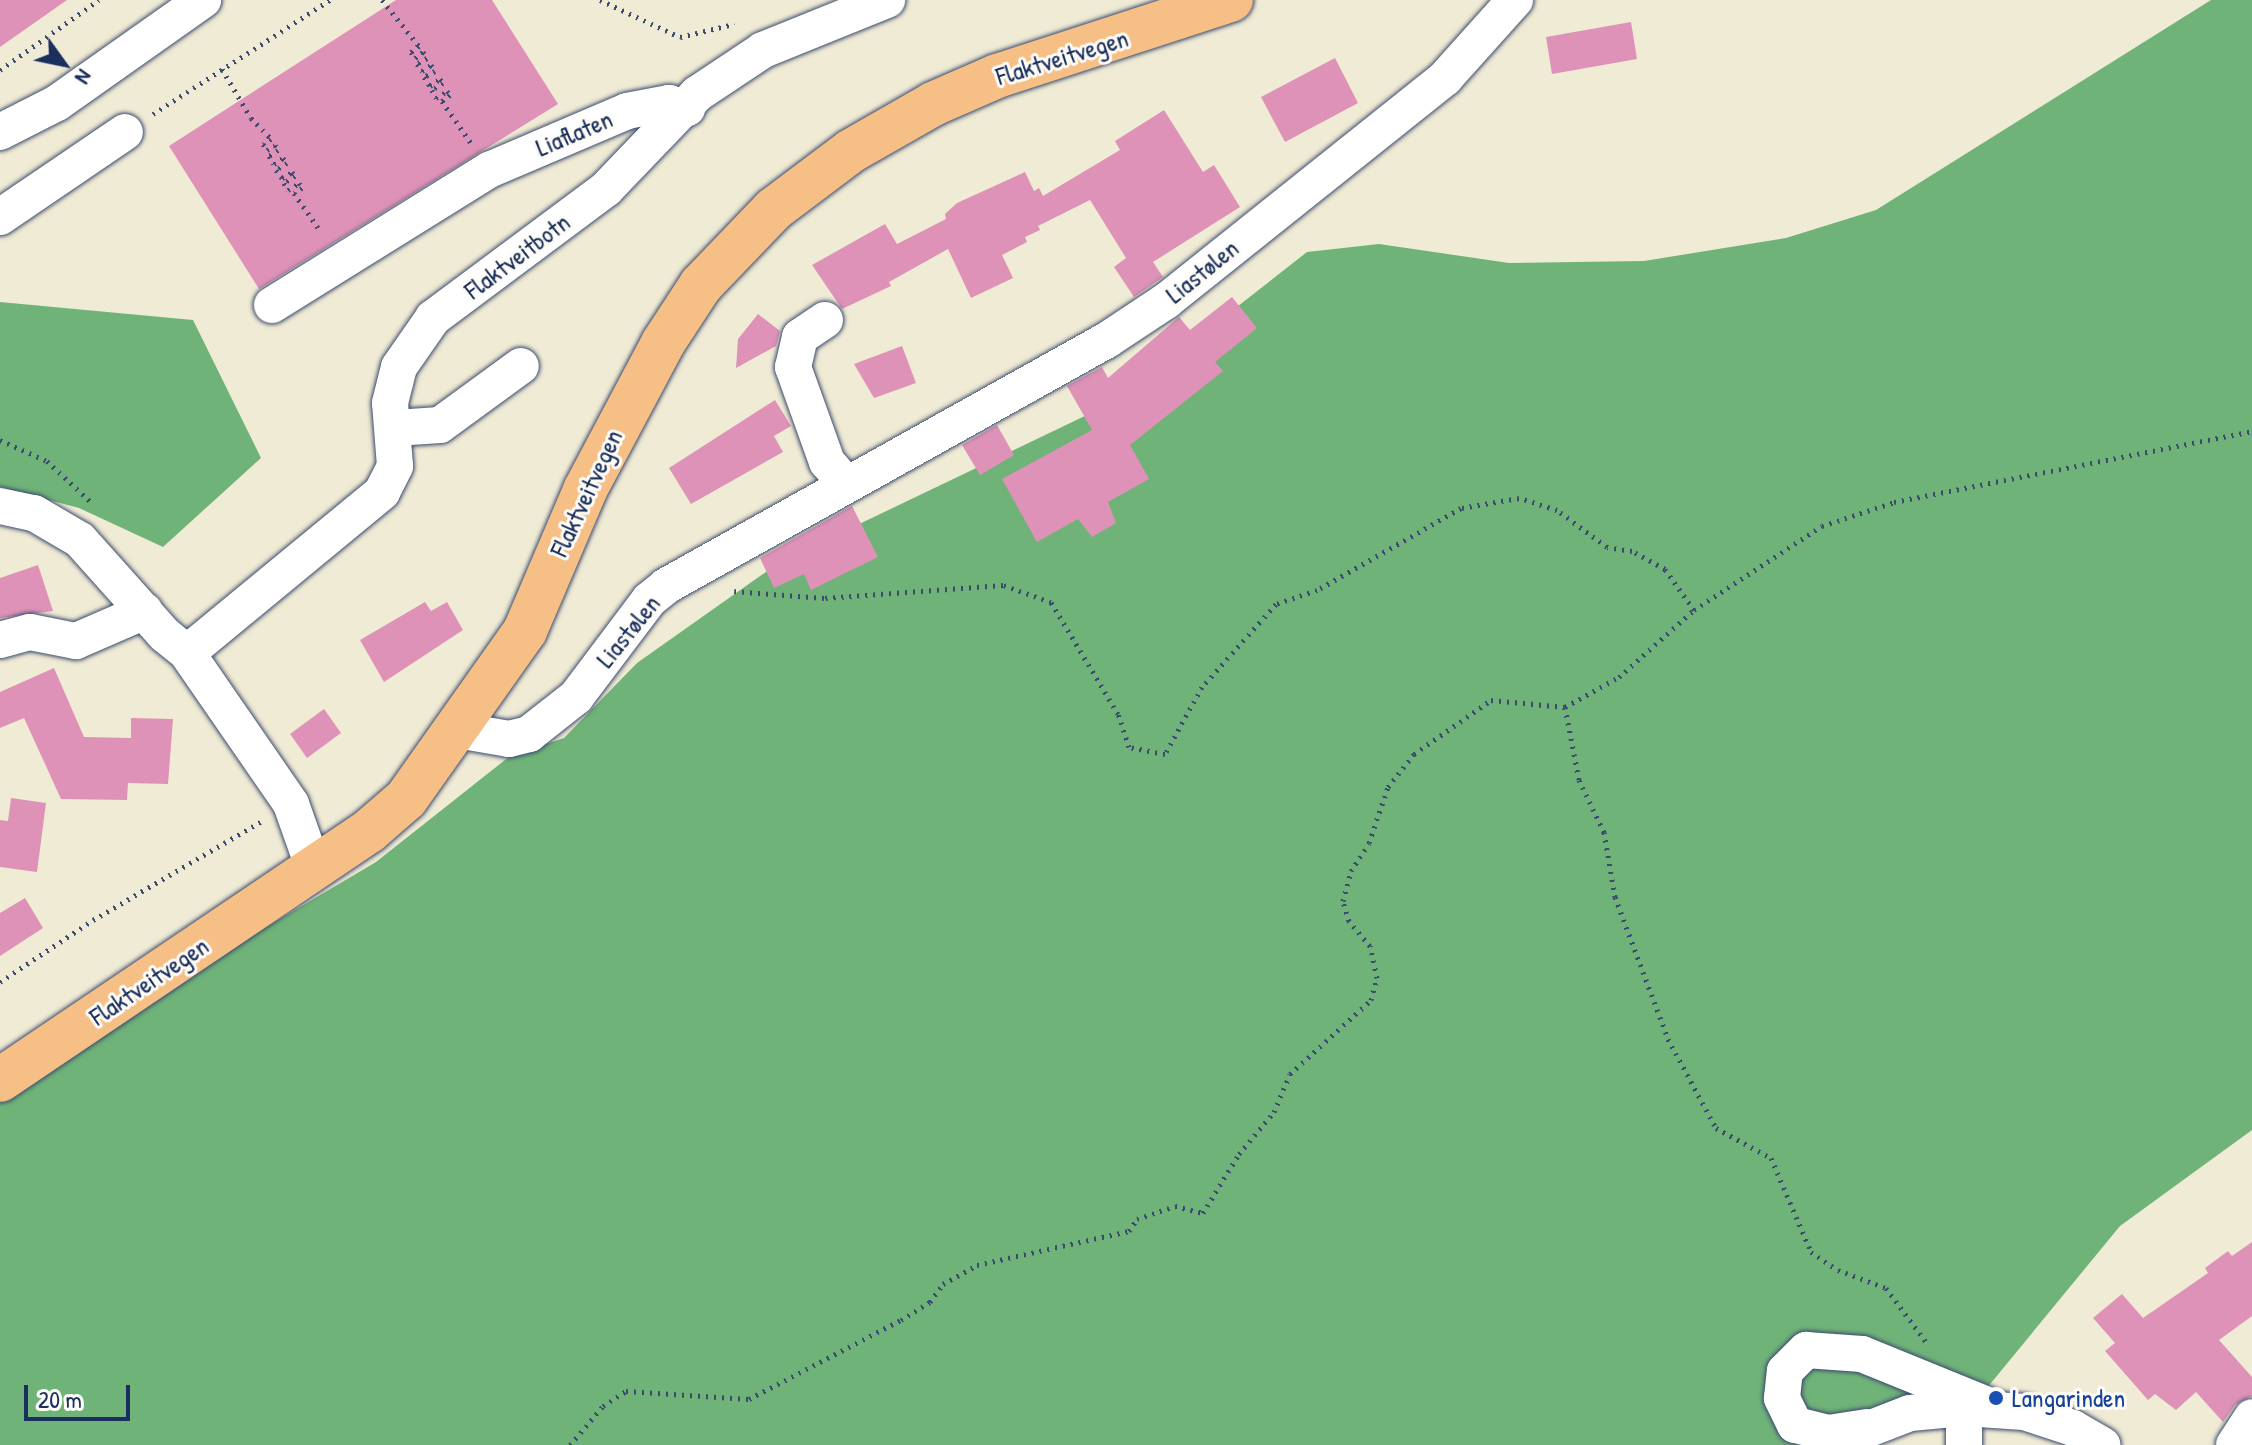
<!DOCTYPE html>
<meta charset="utf-8">
<style>
body{margin:0}
#map{position:relative;width:2252px;height:1445px;overflow:hidden;background:#f0ebd4;font-family:"Patrick Hand",sans-serif}
div>[style]{position:absolute}
[style*='--x']{left:calc(var(--x)*1px);top:calc(var(--y)*1px);width:calc(var(--w)*1px);rotate:calc(var(--a)*1deg)}
.forest>*{inset:0;background:#70b378}
.building>*{inset:0;background:#df92b7}
.path>*{height:5px;margin-top:-2.5px;transform-origin:0;background:repeating-linear-gradient(90deg,#3b4b70 0 2px,transparent 0 8px)}
.roads{filter:drop-shadow(0 0 2px #3b4b70) drop-shadow(0 0 2px #3b4b70)}
.minor>*{height:36px;margin:-18px;padding:0 18px;transform-origin:18px;border-radius:18px;background:#fff}
.major>*{height:44px;margin:-22px;padding:0 22px;transform-origin:22px;border-radius:22px;background:#f5bf86}
.dots>*{width:22px;height:22px;translate:-50% -50%;box-sizing:border-box;border:4px solid #fdfcf7;border-radius:50%}
span{translate:-50% -50%;white-space:nowrap;text-align:center;line-height:1.15;-webkit-text-stroke:6px #fdfcf7;paint-order:stroke}
.street-label{font-size:26px;color:#1b2f5e}
.transit-label{font-size:26px;color:#164399}
.left{translate:0 -50%;text-align:left}
.north{position:absolute;left:24px;top:24px;width:80px;height:80px;-webkit-text-stroke:6px #fdfcf7;paint-order:stroke;rotate:123deg;font-size:22px;font-weight:700;line-height:32px;text-align:center;color:#1b2f5e}
.north::after{content:'';display:block;margin:auto;width:28px;height:36px;background:#1b2f5e;clip-path:polygon(50% 0,100% 100%,50% 72%,0 100%)}
.scale{position:absolute;left:24px;top:1385px;width:106px;height:36px;box-sizing:border-box;border:4px solid #1b2f5e;border-top:0;padding-left:10px;font-size:24px;line-height:28px;white-space:nowrap;color:#1b2f5e;-webkit-text-stroke:6px #fdfcf7;paint-order:stroke}
</style>
<div id="map">
<div class="forest">
<i style="clip-path:polygon(2211px 0,2252px 0,2252px 1130px,2120px 1226px,1977px 1400px,1836px 1445px,0 1445px,0 1085px,376px 862px,510px 756px,564px 738px,637px 663px,780px 562px,1118px 400px,1307px 252px,1379px 244px,1509px 263px,1644px 261px,1786px 238px,1876px 210px)"></i>
<i style="clip-path:polygon(0 302px,193px 320px,261px 458px,163px 547px,79px 508px,0 487px)"></i>
</div>
<div class="building">
<i style="clip-path:polygon(0 0,67px 0,0 47px)"></i>
<i style="clip-path:polygon(396px 0,492px 0,558px 104px,259px 289px,169px 146px)"></i>
<i style="clip-path:polygon(1631px 22px,1637px 59px,1552px 74px,1546px 37px)"></i>
<i style="clip-path:polygon(1335px 58px,1358px 103px,1285px 142px,1261px 97px)"></i>
<i style="clip-path:polygon(1164px 110px,1203px 172px,1214px 165px,1240px 207px,1153px 262px,1163px 277px,1134px 297px,1114px 267px,1126px 258px,1090px 200px,1038px 226px,1040px 230px,1025px 237px,1027px 242px,1002px 255px,1013px 278px,971px 298px,948px 249px,889px 282px,891px 286px,842px 309px,812px 265px,885px 224px,897px 244px,946px 219px,945px 214px,957px 203px,1025px 172px,1034px 191px,1039px 188px,1043px 196px,1120px 150px,1115px 141px)"></i>
<i style="clip-path:polygon(1232px 297px,1257px 328px,1215px 362px,1223px 371px,1130px 445px,1149px 479px,1108px 502px,1116px 523px,1092px 537px,1078px 519px,1037px 542px,1002px 479px,1092px 430px,1067px 386px,1102px 367px,1108px 378px,1179px 317px,1190px 330px)"></i>
<i style="clip-path:polygon(758px 314px,780px 331px,776px 346px,736px 368px,738px 339px)"></i>
<i style="clip-path:polygon(902px 346px,916px 383px,874px 398px,854px 364px)"></i>
<i style="clip-path:polygon(775px 400px,791px 426px,774px 436px,783px 452px,691px 504px,669px 468px)"></i>
<i style="clip-path:polygon(997px 425px,1014px 455px,980px 475px,962px 445px)"></i>
<i style="clip-path:polygon(852px 506px,878px 557px,811px 590px,804px 574px,774px 588px,760px 558px)"></i>
<i style="clip-path:polygon(38px 565px,53px 611px,0 618px,0 578px)"></i>
<i style="clip-path:polygon(425px 602px,431px 611px,447px 602px,463px 630px,384px 682px,360px 640px)"></i>
<i style="clip-path:polygon(54px 668px,84px 737px,131px 738px,131px 718px,173px 719px,168px 784px,128px 783px,127px 800px,61px 799px,24px 718px,0 728px,0 692px)"></i>
<i style="clip-path:polygon(324px 709px,341px 733px,307px 758px,290px 734px)"></i>
<i style="clip-path:polygon(11px 798px,46px 803px,37px 872px,0 867px,0 820px,8px 821px)"></i>
<i style="clip-path:polygon(25px 898px,43px 928px,0 956px,0 913px)"></i>
<i style="clip-path:polygon(2252px 1242px,2252px 1316px,2219px 1340px,2252px 1377px,2252px 1396px,2235px 1405px,2223px 1422px,2196px 1392px,2176px 1410px,2155px 1394px,2148px 1400px,2105px 1351px,2115px 1343px,2093px 1318px,2122px 1294px,2143px 1318px,2208px 1273px,2205px 1268px,2228px 1251px,2232px 1256px)"></i>
</div>
<div class="path">
<i style="--x:382;--y:0;--w:59;--a:51.2"></i>
<i style="--x:419;--y:46;--w:10;--a:143"></i>
<i style="--x:411;--y:52;--w:7;--a:56"></i>
<i style="--x:415;--y:58;--w:10;--a:-37"></i>
<i style="--x:423;--y:52;--w:7;--a:56"></i>
<i style="--x:427;--y:58;--w:12;--a:149"></i>
<i style="--x:417;--y:64;--w:9;--a:54"></i>
<i style="--x:422;--y:71;--w:11;--a:-34"></i>
<i style="--x:431;--y:65;--w:7;--a:56"></i>
<i style="--x:435;--y:71;--w:13;--a:151"></i>
<i style="--x:424;--y:77;--w:11;--a:56"></i>
<i style="--x:430;--y:86;--w:12;--a:-35"></i>
<i style="--x:440;--y:79;--w:5;--a:53"></i>
<i style="--x:443;--y:83;--w:13;--a:148"></i>
<i style="--x:432;--y:90;--w:9;--a:63"></i>
<i style="--x:436;--y:98;--w:13;--a:-32"></i>
<i style="--x:600;--y:0;--w:88;--a:24.8"></i>
<i style="--x:680;--y:37;--w:56;--a:-13.5"></i>
<i style="--x:222;--y:69;--w:57;--a:59.4"></i>
<i style="--x:251;--y:118;--w:29;--a:46"></i>
<i style="--x:271;--y:139;--w:9;--a:148"></i>
<i style="--x:263;--y:144;--w:7;--a:56"></i>
<i style="--x:267;--y:150;--w:9;--a:-32"></i>
<i style="--x:275;--y:145;--w:6;--a:59"></i>
<i style="--x:278;--y:150;--w:11;--a:146"></i>
<i style="--x:269;--y:156;--w:9;--a:58"></i>
<i style="--x:274;--y:164;--w:11;--a:-34"></i>
<i style="--x:283;--y:158;--w:6;--a:51"></i>
<i style="--x:287;--y:163;--w:13;--a:148"></i>
<i style="--x:276;--y:170;--w:10;--a:53"></i>
<i style="--x:282;--y:178;--w:12;--a:-31"></i>
<i style="--x:292;--y:172;--w:5;--a:53"></i>
<i style="--x:295;--y:176;--w:13;--a:148"></i>
<i style="--x:284;--y:183;--w:8;--a:60"></i>
<i style="--x:288;--y:190;--w:13;--a:-32"></i>
<i style="--x:0;--y:70;--w:121;--a:-35.3"></i>
<i style="--x:447;--y:91;--w:5;--a:53"></i>
<i style="--x:450;--y:95;--w:10;--a:143"></i>
<i style="--x:442;--y:101;--w:51;--a:55.4"></i>
<i style="--x:153;--y:114;--w:211;--a:-32.8"></i>
<i style="--x:299;--y:183;--w:6;--a:59"></i>
<i style="--x:302;--y:188;--w:9;--a:148"></i>
<i style="--x:294;--y:193;--w:47;--a:55.3"></i>
<i style="--x:0;--y:440;--w:51;--a:24.1"></i>
<i style="--x:47;--y:461;--w:63;--a:43.1"></i>
<i style="--x:1694;--y:610;--w:153;--a:-33.3"></i>
<i style="--x:1822;--y:526;--w:76;--a:-18.4"></i>
<i style="--x:1894;--y:502;--w:365;--a:-11.2"></i>
<i style="--x:1565;--y:707;--w:74;--a:79.1"></i>
<i style="--x:1579;--y:780;--w:58;--a:64.3"></i>
<i style="--x:1604;--y:832;--w:66;--a:80.4"></i>
<i style="--x:1615;--y:897;--w:152;--a:69.5"></i>
<i style="--x:1668;--y:1039;--w:101;--a:61.7"></i>
<i style="--x:1716;--y:1128;--w:63;--a:28.6"></i>
<i style="--x:1771;--y:1158;--w:102;--a:66.9"></i>
<i style="--x:1811;--y:1252;--w:32;--a:34"></i>
<i style="--x:1838;--y:1270;--w:51;--a:20.6"></i>
<i style="--x:1886;--y:1288;--w:67;--a:53.5"></i>
<i style="--x:0;--y:982;--w:112;--a:-33.7"></i>
<i style="--x:93;--y:920;--w:196;--a:-30.4"></i>
<i style="--x:570;--y:1445;--w:51;--a:-49.8"></i>
<i style="--x:603;--y:1406;--w:27;--a:-33"></i>
<i style="--x:626;--y:1391;--w:123;--a:3.7"></i>
<i style="--x:749;--y:1399;--w:171;--a:-27.5"></i>
<i style="--x:901;--y:1320;--w:34;--a:-32"></i>
<i style="--x:930;--y:1302;--w:22;--a:-54"></i>
<i style="--x:943;--y:1284;--w:39;--a:-29"></i>
<i style="--x:977;--y:1265;--w:156;--a:-12.6"></i>
<i style="--x:1129;--y:1231;--w:14;--a:-56"></i>
<i style="--x:1137;--y:1219;--w:40;--a:-18.9"></i>
<i style="--x:1175;--y:1206;--w:29;--a:14"></i>
<i style="--x:1203;--y:1213;--w:69;--a:-58.6"></i>
<i style="--x:1239;--y:1154;--w:55;--a:-50.2"></i>
<i style="--x:1274;--y:1112;--w:41;--a:-67.2"></i>
<i style="--x:1290;--y:1074;--w:110;--a:-42.4"></i>
<i style="--x:1371;--y:1000;--w:23;--a:-75"></i>
<i style="--x:1377;--y:978;--w:33;--a:-102"></i>
<i style="--x:1370;--y:946;--w:33;--a:-130"></i>
<i style="--x:1349;--y:921;--w:21;--a:-107"></i>
<i style="--x:1343;--y:901;--w:31;--a:-75"></i>
<i style="--x:1351;--y:871;--w:33;--a:-57"></i>
<i style="--x:1369;--y:843;--w:59;--a:-71.3"></i>
<i style="--x:1388;--y:787;--w:42;--a:-51.8"></i>
<i style="--x:1414;--y:754;--w:94;--a:-35"></i>
<i style="--x:1491;--y:700;--w:74;--a:5.4"></i>
<i style="--x:1565;--y:707;--w:62;--a:-29.1"></i>
<i style="--x:1619;--y:677;--w:101;--a:-41.8"></i>
<i style="--x:1694;--y:610;--w:50;--a:-125.3"></i>
<i style="--x:1665;--y:569;--w:38;--a:-151"></i>
<i style="--x:1632;--y:551;--w:25;--a:-171"></i>
<i style="--x:1607;--y:547;--w:62;--a:-143.5"></i>
<i style="--x:1557;--y:510;--w:40;--a:-162"></i>
<i style="--x:1519;--y:498;--w:59;--a:170.2"></i>
<i style="--x:1461;--y:508;--w:166;--a:150.3"></i>
<i style="--x:1317;--y:590;--w:43;--a:161.1"></i>
<i style="--x:1276;--y:604;--w:111;--a:131.7"></i>
<i style="--x:1202;--y:687;--w:77;--a:118.9"></i>
<i style="--x:1165;--y:754;--w:37;--a:-169"></i>
<i style="--x:1129;--y:747;--w:35;--a:-108"></i>
<i style="--x:1118;--y:714;--w:131;--a:-120.9"></i>
<i style="--x:1051;--y:602;--w:51;--a:-160.5"></i>
<i style="--x:1003;--y:585;--w:179;--a:175.8"></i>
<i style="--x:824;--y:598;--w:90;--a:-175.6"></i>
</div>
<div class="roads">
<div class="minor">
<i style="--x:0;--y:132;--w:64;--a:-27"></i>
<i style="--x:57;--y:103;--w:179;--a:-35.2"></i>
<i style="--x:0;--y:217;--w:151;--a:-34.2"></i>
<i style="--x:272;--y:305;--w:256;--a:-31.9"></i>
<i style="--x:489;--y:170;--w:150;--a:-23.1"></i>
<i style="--x:627;--y:111;--w:43;--a:-10.8"></i>
<i style="--x:669;--y:103;--w:19;--a:16"></i>
<i style="--x:825;--y:320;--w:30;--a:146"></i>
<i style="--x:800;--y:337;--w:31;--a:103"></i>
<i style="--x:793;--y:367;--w:101;--a:70.3"></i>
<i style="--x:827;--y:462;--w:30;--a:49"></i>
<i style="--x:395;--y:428;--w:45;--a:-3.8"></i>
<i style="--x:440;--y:425;--w:100;--a:-36.1"></i>
<i style="--x:0;--y:506;--w:35;--a:12"></i>
<i style="--x:34;--y:513;--w:53;--a:30.4"></i>
<i style="--x:80;--y:540;--w:127;--a:48.2"></i>
<i style="--x:165;--y:635;--w:28;--a:39"></i>
<i style="--x:187;--y:653;--w:183;--a:55.4"></i>
<i style="--x:291;--y:804;--w:66;--a:70.5"></i>
<i style="--x:0;--y:640;--w:31;--a:-15"></i>
<i style="--x:30;--y:632;--w:47;--a:11.1"></i>
<i style="--x:76;--y:641;--w:75;--a:-23.5"></i>
<i style="--x:187;--y:653;--w:253;--a:-39.5"></i>
<i style="--x:382;--y:492;--w:29;--a:-63"></i>
<i style="--x:395;--y:466;--w:63;--a:-94.5"></i>
<i style="--x:390;--y:403;--w:37;--a:-76"></i>
<i style="--x:399;--y:367;--w:60;--a:-55.2"></i>
<i style="--x:433;--y:318;--w:216;--a:-36.7"></i>
<i style="--x:606;--y:189;--w:132;--a:-46.2"></i>
<i style="--x:697;--y:94;--w:79;--a:-33.7"></i>
<i style="--x:763;--y:50;--w:134;--a:-22"></i>
<i style="--x:457;--y:730;--w:53;--a:9.8"></i>
<i style="--x:509;--y:739;--w:21;--a:-14"></i>
<i style="--x:529;--y:734;--w:60;--a:-38.2"></i>
<i style="--x:576;--y:697;--w:121;--a:-53"></i>
<i style="--x:649;--y:600;--w:22;--a:-39"></i>
<i style="--x:666;--y:586;--w:505;--a:-29.15"></i>
<i style="--x:1107;--y:340;--w:71;--a:-33.5"></i>
<i style="--x:1166;--y:301;--w:357;--a:-38.6"></i>
<i style="--x:1445;--y:78;--w:105;--a:-48.1"></i>
<i style="--x:1867;--y:1427;--w:39;--a:171"></i>
<i style="--x:1828;--y:1433;--w:34;--a:-166"></i>
<i style="--x:1795;--y:1425;--w:30;--a:-116"></i>
<i style="--x:1782;--y:1398;--w:27;--a:-84"></i>
<i style="--x:1785;--y:1371;--w:30;--a:-45"></i>
<i style="--x:1806;--y:1350;--w:56;--a:4.1"></i>
<i style="--x:1862;--y:1354;--w:149;--a:22.1"></i>
<i style="--x:1848;--y:1437;--w:66;--a:-21.2"></i>
<i style="--x:1910;--y:1413;--w:54;--a:-5.3"></i>
<i style="--x:1964;--y:1408;--w:60;--a:3.8"></i>
<i style="--x:2024;--y:1412;--w:52;--a:18.1"></i>
<i style="--x:2073;--y:1428;--w:34;--a:30"></i>
<i style="--x:1964;--y:1445;--w:37;--a:-90"></i>
<i style="--x:2234;--y:1445;--w:33;--a:-57"></i>
</div>
<div class="major">
<i style="--x:0;--y:1080;--w:445;--a:-34"></i>
<i style="--x:369;--y:831;--w:49;--a:-40.9"></i>
<i style="--x:406;--y:799;--w:206;--a:-54.7"></i>
<i style="--x:525;--y:631;--w:153;--a:-66.9"></i>
<i style="--x:585;--y:490;--w:166;--a:-62"></i>
<i style="--x:663;--y:343;--w:69;--a:-56.8"></i>
<i style="--x:701;--y:285;--w:105;--a:-46.2"></i>
<i style="--x:774;--y:209;--w:96;--a:-37"></i>
<i style="--x:851;--y:151;--w:95;--a:-29.8"></i>
<i style="--x:933;--y:104;--w:70;--a:-23.6"></i>
<i style="--x:997;--y:76;--w:246;--a:-18"></i>
</div>
</div>
<div class="dots">
<i style="left:1996px;top:1398px;background:#1a4fb4"></i>
</div>
<div class="street-label">
<span style="left:1062px;top:57px;rotate:-17deg">Flaktveitvegen</span>
<span style="left:574px;top:133px;rotate:-23deg">Liaflaten</span>
<span style="left:517px;top:256px;rotate:-37deg">Flaktveitbotn</span>
<span style="left:1202px;top:271px;rotate:-39deg">Liastølen</span>
<span style="left:586px;top:493px;rotate:-65deg">Flaktveitvegen</span>
<span style="left:628px;top:631px;rotate:-51deg">Liastølen</span>
<span style="left:149px;top:981px;rotate:-34deg">Flaktveitvegen</span>
</div>
<div class="transit-label">
<span class="left" style="left:2012px;top:1398px">Langarinden</span>
</div>
<div class="north">N</div>
<div class="scale">20 m</div>
</div>
